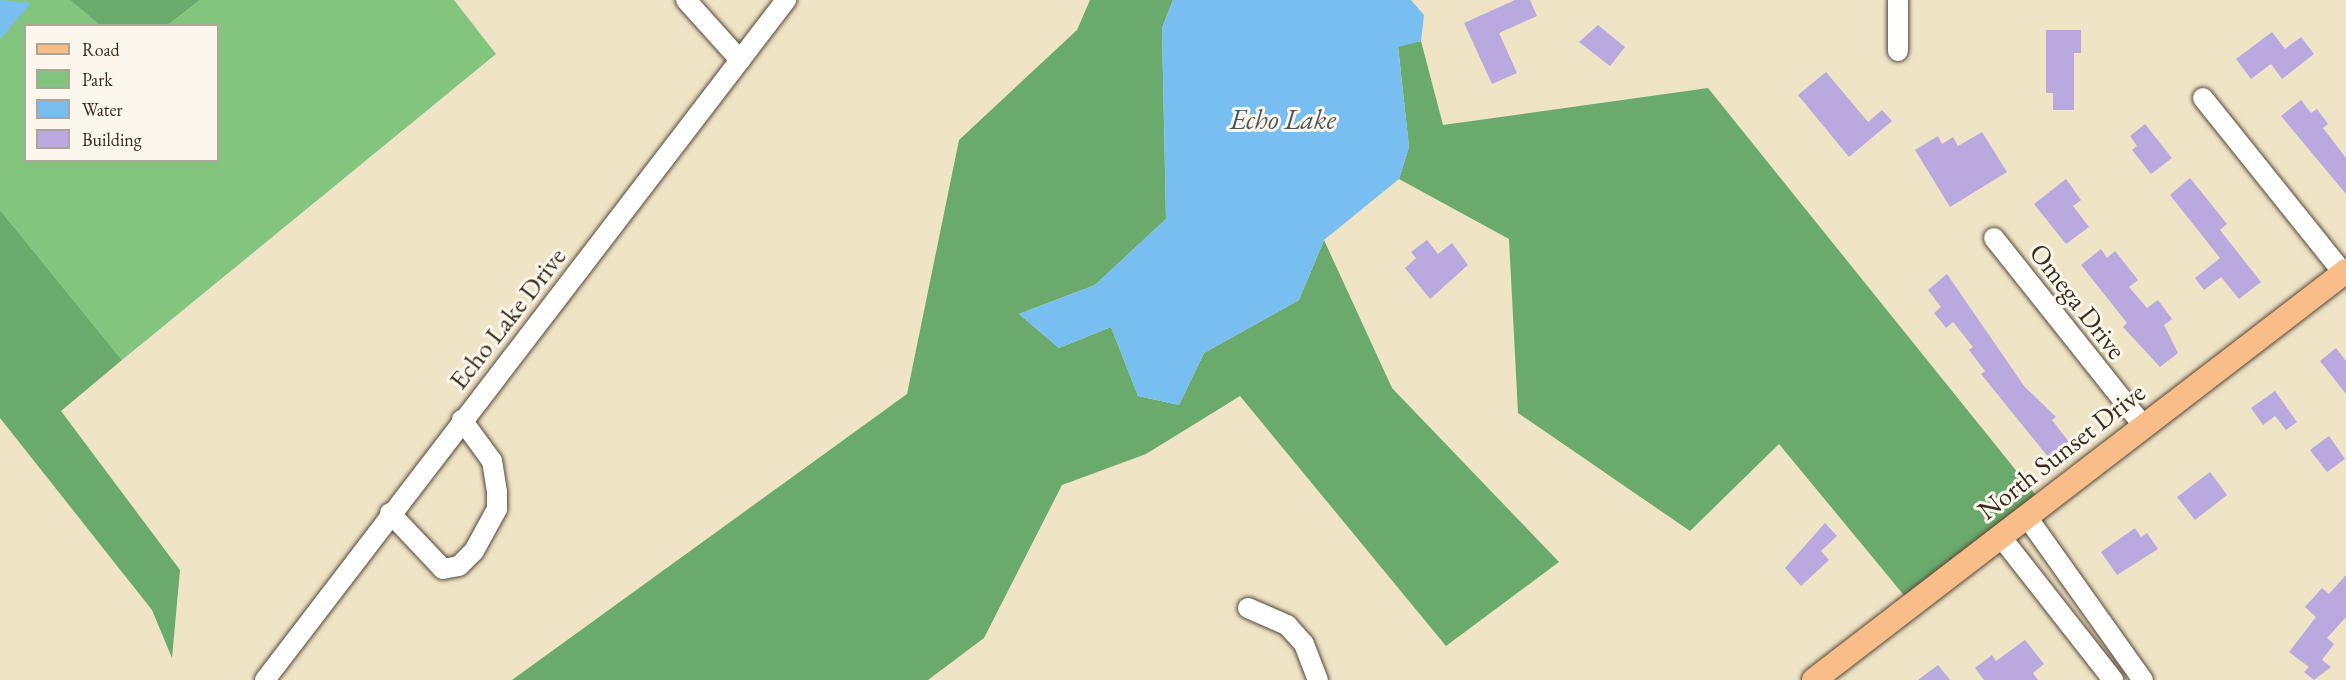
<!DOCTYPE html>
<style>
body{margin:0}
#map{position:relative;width:2346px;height:680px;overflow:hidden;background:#efe4c6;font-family:"EB Garamond",serif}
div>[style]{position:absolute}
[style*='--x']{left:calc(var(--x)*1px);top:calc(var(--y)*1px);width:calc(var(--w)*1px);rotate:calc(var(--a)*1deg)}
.green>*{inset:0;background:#83c57e}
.forest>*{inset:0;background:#6aaa6d}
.water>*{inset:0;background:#79bef0}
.building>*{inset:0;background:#b9a9df}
.roads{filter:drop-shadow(0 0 2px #564637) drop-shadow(0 0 2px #564637)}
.minor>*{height:20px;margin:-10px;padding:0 10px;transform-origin:10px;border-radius:10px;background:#fff}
.major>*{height:24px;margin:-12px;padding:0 12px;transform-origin:12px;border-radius:12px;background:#f8bd89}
span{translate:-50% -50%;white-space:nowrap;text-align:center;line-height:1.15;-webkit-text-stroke:6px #fbf7ec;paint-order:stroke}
.street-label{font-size:27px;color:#3b2a1e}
.water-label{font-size:28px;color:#4e565d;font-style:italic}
.legend{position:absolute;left:24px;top:24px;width:195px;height:138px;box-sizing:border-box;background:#fbf7ec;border:2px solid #aea59a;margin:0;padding:8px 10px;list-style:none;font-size:18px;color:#3b2a1e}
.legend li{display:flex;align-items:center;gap:12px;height:30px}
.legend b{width:30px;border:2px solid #aea59a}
</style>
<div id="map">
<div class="green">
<i style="clip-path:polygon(0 0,70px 0,100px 25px,26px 26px,26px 160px,218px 160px,218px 26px,168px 25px,200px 0,454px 0,496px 54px,122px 360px,0 210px)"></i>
</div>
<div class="forest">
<i style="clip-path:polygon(70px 0,200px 0,168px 25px,101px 26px)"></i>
<i style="clip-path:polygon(1090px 0,1173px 0,1162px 28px,1166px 219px,1095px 285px,1019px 314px,1059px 348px,1111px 327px,1138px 396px,1179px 405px,1204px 353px,1299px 300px,1324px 240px,1392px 388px,1559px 562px,1446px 646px,1240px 396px,1146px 454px,1062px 485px,984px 638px,928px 680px,512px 680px,907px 394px,959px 140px,1077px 30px)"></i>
<i style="clip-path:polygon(1421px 41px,1443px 125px,1708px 88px,2043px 504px,1912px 605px,1779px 444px,1690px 531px,1518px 413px,1509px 239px,1399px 179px,1409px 147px,1398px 46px)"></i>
<i style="clip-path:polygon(0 210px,122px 360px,61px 411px,180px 570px,172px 658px,152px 610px,0 418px)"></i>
</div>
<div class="water">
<i style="clip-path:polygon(0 0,31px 3px,1px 38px,0 37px)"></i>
<i style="clip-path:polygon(1173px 0,1411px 0,1424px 15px,1421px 41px,1398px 47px,1409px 147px,1399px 179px,1324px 240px,1299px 300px,1204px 353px,1179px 405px,1138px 396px,1111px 327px,1059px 348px,1019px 314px,1095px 285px,1166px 219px,1162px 28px)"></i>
</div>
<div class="building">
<i style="clip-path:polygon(1515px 0,1530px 0,1537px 16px,1499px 33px,1517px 73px,1492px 84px,1464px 23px)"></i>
<i style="clip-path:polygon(1598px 25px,1625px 47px,1610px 66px,1579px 42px)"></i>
<i style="clip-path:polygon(2046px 30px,2081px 30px,2081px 53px,2074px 53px,2074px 110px,2053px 110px,2053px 93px,2046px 93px)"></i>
<i style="clip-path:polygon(2272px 32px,2285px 49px,2301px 37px,2314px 54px,2282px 79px,2271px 64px,2251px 79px,2236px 59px)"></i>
<i style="clip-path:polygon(1826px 72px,1868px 122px,1882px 110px,1892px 121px,1849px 157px,1798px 95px)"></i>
<i style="clip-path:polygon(2301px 100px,2311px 113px,2317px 109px,2328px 124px,2323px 128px,2346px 158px,2346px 194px,2281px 116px)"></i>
<i style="clip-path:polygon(2145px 124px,2172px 158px,2151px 174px,2132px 150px,2137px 146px,2130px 136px)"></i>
<i style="clip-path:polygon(1982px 132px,2007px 172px,1950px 207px,1915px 150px,1938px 136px,1942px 144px,1953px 137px,1958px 146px)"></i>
<i style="clip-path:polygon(2190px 178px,2227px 224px,2220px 230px,2261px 282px,2239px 299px,2221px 277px,2204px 290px,2195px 278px,2220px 258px,2170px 195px)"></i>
<i style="clip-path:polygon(2066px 179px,2081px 200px,2073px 206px,2089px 227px,2066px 244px,2034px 204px)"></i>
<i style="clip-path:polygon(1427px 240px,1438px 254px,1452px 243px,1468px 265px,1430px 299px,1405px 268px,1416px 258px,1411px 252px)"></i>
<i style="clip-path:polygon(2101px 249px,2107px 258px,2115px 251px,2138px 280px,2129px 287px,2147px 308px,2158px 300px,2172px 319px,2164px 325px,2178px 353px,2160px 367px,2123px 327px,2127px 323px,2081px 265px)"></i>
<i style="clip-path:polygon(1947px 274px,2024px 386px,2056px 417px,2052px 420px,2069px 442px,2049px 458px,1981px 374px,1985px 371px,1969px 350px,1973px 347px,1953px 322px,1946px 328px,1934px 313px,1941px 307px,1928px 290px)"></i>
<i style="clip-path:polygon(2336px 348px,2346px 361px,2346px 394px,2320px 361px)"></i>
<i style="clip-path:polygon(2275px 391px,2297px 422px,2286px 430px,2275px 416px,2263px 425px,2251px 408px)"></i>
<i style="clip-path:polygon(2329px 436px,2345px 459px,2327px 472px,2310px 450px)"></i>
<i style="clip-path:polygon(2210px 472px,2227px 495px,2195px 520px,2177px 497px)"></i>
<i style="clip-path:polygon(1825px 523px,1837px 536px,1821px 551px,1829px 560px,1801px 586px,1785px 568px)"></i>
<i style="clip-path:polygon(2135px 528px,2141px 537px,2147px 533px,2158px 549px,2117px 575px,2101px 552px)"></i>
<i style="clip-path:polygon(2346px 575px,2346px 617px,2327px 638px,2334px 644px,2322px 660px,2331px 667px,2314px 680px,2304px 672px,2309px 667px,2289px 652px,2316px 617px,2305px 607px,2322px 588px,2329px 594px)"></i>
<i style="clip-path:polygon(2025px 640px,2044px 664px,2033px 673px,2038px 680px,1984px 680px,1975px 668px,1992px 655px,1996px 661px)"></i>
<i style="clip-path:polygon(1938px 665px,1950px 680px,1918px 680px)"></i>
</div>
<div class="roads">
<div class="minor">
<i style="--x:686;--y:0;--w:81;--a:48"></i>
<i style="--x:1898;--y:51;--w:51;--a:-90"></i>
<i style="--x:2203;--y:98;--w:224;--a:51.3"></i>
<i style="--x:1994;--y:238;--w:239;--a:51.5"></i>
<i style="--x:390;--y:513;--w:77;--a:46.6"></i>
<i style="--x:443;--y:569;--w:16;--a:-11"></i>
<i style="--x:459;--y:566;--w:21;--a:-45"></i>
<i style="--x:474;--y:551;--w:48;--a:-61.3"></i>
<i style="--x:497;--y:509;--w:17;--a:-90"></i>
<i style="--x:497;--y:492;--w:31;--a:-99"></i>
<i style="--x:492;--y:461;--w:51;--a:-126.2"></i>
<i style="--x:2027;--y:517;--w:200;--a:54.6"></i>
<i style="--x:2001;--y:537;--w:182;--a:51.9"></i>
<i style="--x:1248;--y:608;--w:43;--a:23.6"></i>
<i style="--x:1287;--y:625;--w:25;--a:48"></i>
<i style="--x:1304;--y:644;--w:39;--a:69"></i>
<i style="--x:265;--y:680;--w:857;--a:-52.54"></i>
</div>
<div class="major">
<i style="--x:1814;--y:680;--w:671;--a:-37.55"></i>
</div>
</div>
<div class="street-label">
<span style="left:2078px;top:301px;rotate:52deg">Omega Drive</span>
<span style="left:507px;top:318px;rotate:-52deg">Echo Lake Drive</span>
<span style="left:2061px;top:451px;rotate:-38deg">North Sunset Drive</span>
</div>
<div class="water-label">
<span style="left:1283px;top:119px">Echo Lake</span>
</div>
<ul class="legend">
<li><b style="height:8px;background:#f8bd89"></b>Road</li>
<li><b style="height:16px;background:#83c57e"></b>Park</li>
<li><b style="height:16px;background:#79bef0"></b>Water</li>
<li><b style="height:16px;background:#b9a9df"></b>Building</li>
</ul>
</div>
